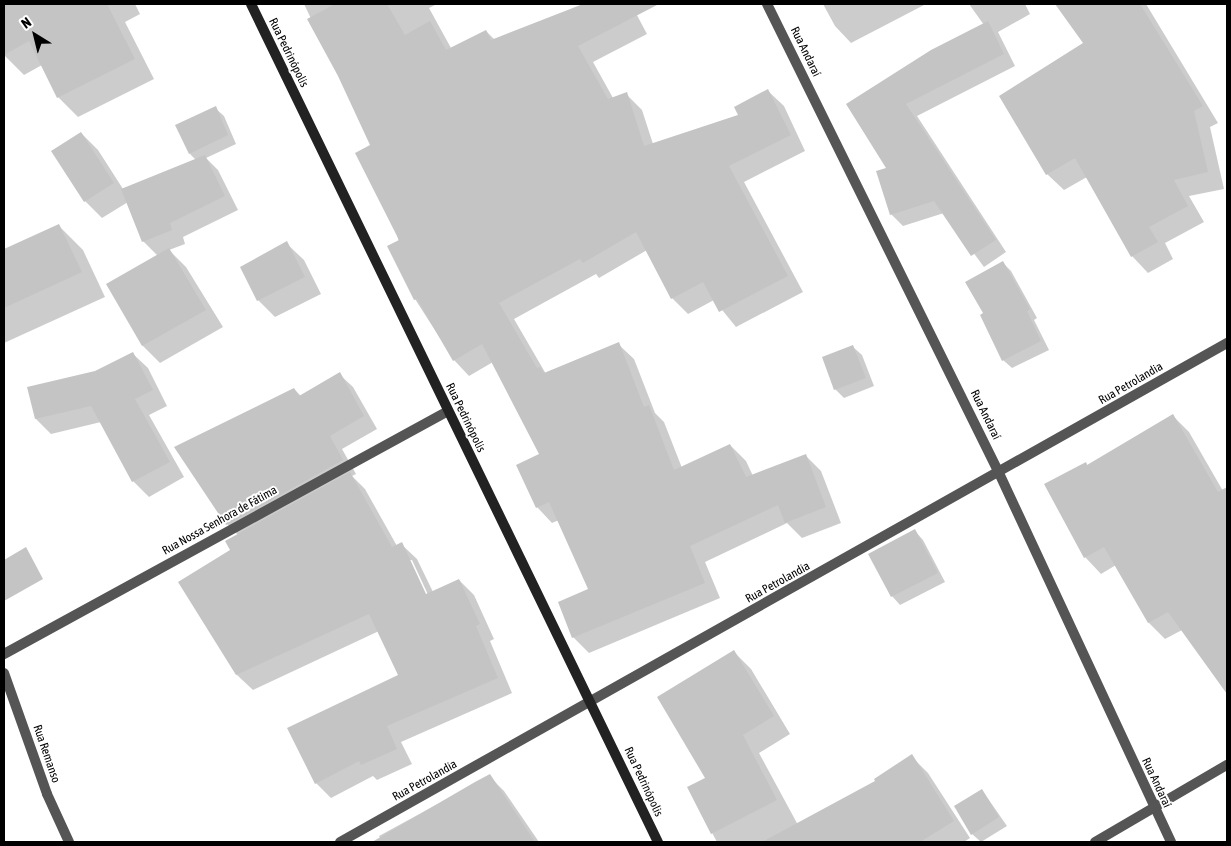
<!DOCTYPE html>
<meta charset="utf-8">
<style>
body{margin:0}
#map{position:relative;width:1231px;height:846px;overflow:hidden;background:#fff;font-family:"Asap Condensed",sans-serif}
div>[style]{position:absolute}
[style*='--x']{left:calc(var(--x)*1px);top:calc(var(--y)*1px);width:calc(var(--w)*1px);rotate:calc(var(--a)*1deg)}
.shadow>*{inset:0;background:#0003}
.building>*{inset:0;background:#c4c4c4}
.street>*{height:10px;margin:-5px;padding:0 5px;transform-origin:5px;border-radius:5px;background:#555}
.secondary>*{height:10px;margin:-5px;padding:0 5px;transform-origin:5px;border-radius:5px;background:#222}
span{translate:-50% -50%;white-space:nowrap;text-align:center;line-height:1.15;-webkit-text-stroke:4px #fff;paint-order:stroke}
.street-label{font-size:12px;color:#000}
.frame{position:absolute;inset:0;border:5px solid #000;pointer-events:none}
.north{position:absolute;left:10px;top:10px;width:50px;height:50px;-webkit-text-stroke:4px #fff;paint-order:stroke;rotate:324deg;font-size:14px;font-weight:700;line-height:20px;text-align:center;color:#000}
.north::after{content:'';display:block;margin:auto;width:18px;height:22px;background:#000;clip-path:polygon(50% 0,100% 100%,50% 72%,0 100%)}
</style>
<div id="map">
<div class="shadow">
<i style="clip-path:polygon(4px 4px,135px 4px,140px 14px,125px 22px,154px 79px,78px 117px,58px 97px,42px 65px,24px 75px,4px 55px)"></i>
<i style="clip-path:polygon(304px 4px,437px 4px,429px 8px,451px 48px,486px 31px,495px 40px,586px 4px,631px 4px,647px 34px,593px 62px,613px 98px,626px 94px,642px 110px,653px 144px,739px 115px,768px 91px,784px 106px,805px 151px,744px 182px,803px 292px,736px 327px,714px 300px,688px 314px,672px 298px,647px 250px,599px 278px,596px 274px,514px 319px,546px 374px,618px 344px,634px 359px,655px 413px,664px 422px,682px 468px,730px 445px,746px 461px,753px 476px,805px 455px,821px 471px,841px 523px,802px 538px,787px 523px,705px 562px,720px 598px,589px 653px,573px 637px,590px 590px,559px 520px,552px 523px,537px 507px,541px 455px,493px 362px,469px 376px,454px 360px,415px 299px,372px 146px)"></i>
<i style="clip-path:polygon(823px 4px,926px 4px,851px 43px,835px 26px)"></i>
<i style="clip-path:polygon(969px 4px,1025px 4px,1030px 14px,998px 32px,1015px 66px,917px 116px,1006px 252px,984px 267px,944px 213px,903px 226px,891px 214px,888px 168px,848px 104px,984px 25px)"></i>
<i style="clip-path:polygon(1057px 4px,1146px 4px,1218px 123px,1210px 127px,1224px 189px,1189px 196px,1204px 222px,1165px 243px,1173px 259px,1148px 273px,1132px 256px,1087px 177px,1064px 190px,1047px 174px,1085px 43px)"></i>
<i style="clip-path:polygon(215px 108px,224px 116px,236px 144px,206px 158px,218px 170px,238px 210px,183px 237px,185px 244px,169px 250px,186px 267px,223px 327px,160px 363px,143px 346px,108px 284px,158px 256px,143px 241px,128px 202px,102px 218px,85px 201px,81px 133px,98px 150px,123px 189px,196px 160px,190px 154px)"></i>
<i style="clip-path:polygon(59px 226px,83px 250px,105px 297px,4px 343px,4px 250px)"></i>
<i style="clip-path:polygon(286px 243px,304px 260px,321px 294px,275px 317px,258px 300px)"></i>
<i style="clip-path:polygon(1003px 263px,1011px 271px,1037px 318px,1034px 320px,1049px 350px,1012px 368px,1003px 360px,985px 314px)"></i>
<i style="clip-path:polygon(853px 347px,862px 355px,874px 386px,844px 398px,835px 389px)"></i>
<i style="clip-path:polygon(132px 353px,148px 368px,167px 406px,149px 415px,184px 477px,149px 497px,133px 481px,101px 422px,51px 434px,36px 419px,29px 388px,95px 372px)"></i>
<i style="clip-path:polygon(evenodd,339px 374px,353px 387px,377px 429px,342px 449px,356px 474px,352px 476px,365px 489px,397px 546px,401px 544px,417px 559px,433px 592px,459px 580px,474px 595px,494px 639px,490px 641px,512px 693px,401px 742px,412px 764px,377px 780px,373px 776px,331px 798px,316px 783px,400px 676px,379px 631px,253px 690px,237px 675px,180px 582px,232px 551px,238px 535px,227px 524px,294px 389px,301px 396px,339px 374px,409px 560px,412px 560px,430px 599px,428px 600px,409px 560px)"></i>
<i style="clip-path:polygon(1173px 416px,1189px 432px,1223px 491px,1227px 488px,1225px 683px,1182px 630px,1165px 639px,1149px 623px,1116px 565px,1101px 574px,1085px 557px,1086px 463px,1088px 466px)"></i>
<i style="clip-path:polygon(915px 531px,923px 540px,945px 582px,900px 605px,892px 596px)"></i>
<i style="clip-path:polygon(734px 652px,751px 669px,790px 734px,759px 753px,798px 825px,877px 782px,911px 756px,928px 773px,970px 838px,964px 842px,717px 842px,688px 788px,707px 778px)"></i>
<i style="clip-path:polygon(489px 776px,504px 791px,539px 842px,382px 842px,379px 836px)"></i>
<i style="clip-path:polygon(982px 790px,1007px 826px,981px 842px,972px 834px)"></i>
</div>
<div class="building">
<i style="clip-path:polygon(4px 4px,107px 4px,135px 59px,57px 98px,29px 41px,4px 55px)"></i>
<i style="clip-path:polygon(335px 4px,387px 4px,405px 35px,430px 21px,446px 50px,486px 30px,491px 40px,583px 4px,659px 4px,578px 46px,608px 99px,627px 92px,644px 146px,738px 115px,734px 107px,768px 89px,791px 135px,729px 166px,788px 276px,719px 312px,703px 282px,671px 299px,636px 232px,583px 263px,580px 259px,499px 303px,537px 368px,540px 367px,544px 373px,619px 342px,644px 407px,649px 405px,674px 470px,730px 444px,746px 477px,806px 454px,826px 507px,785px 523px,778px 505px,690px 546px,705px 583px,572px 638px,558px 602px,588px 589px,549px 502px,536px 508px,516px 465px,539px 454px,482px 344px,453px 361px,417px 299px,414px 300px,387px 246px,399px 240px,355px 153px,370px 145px,338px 76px,307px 19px)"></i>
<i style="clip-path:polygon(1055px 4px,1140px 4px,1203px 106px,1194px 111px,1208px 172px,1174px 180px,1188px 206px,1149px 227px,1158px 242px,1131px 257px,1075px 158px,1046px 175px,999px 96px,1083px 43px)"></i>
<i style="clip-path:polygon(988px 21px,1004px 54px,906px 104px,996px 240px,971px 256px,934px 201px,890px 215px,876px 171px,886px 168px,846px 104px,931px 50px)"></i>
<i style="clip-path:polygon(216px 106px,228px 135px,189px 154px,175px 125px)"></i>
<i style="clip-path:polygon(81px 132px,114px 183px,84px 202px,51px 151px)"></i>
<i style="clip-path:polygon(205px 155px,225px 196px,170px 223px,172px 230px,142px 242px,121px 189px)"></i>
<i style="clip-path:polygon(59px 224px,82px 272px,4px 308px,4px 249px)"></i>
<i style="clip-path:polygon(287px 241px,305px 277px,257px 301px,240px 267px)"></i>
<i style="clip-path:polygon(169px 248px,206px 310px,142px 346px,106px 284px)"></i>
<i style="clip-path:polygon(1003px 261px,1030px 309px,1027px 311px,1041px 341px,1002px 361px,980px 315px,983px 313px,965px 282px)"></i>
<i style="clip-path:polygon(853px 345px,866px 378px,834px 390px,822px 357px)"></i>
<i style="clip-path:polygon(133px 352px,153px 390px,135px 399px,170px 462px,132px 482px,91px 406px,35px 419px,27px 387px,95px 371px)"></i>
<i style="clip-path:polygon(340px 372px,364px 416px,330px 436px,343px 460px,226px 525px,174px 447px,294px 388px,299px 396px)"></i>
<i style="clip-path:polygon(1173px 414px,1218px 492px,1227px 487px,1227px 694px,1168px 612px,1148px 623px,1104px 547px,1084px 558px,1044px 484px,1086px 462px,1087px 465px)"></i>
<i style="clip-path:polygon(350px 472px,392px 547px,402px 542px,426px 594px,459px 579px,480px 624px,476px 626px,498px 678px,387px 726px,397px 749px,361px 765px,359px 761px,315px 784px,287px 728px,398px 675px,369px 614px,236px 675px,178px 582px,230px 550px,225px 541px)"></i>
<i style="clip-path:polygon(915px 529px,938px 573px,891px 597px,868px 554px)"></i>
<i style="clip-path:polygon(26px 547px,43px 579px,4px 601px,4px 560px)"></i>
<i style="clip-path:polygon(734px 650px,774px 716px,743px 735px,777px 800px,711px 834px,687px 787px,705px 778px,657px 697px)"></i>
<i style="clip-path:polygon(912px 754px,954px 821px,920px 842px,762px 842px,875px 781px,874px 779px)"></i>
<i style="clip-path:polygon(490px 774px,535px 842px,372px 842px,475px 782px)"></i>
<i style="clip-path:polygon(982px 789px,999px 817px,971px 835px,954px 806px)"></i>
</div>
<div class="street">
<i style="--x:767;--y:4;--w:523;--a:63.68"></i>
<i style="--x:999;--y:473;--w:407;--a:65"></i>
<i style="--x:4;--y:654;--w:506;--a:-28.69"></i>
<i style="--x:4;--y:673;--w:128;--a:70.4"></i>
<i style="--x:47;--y:794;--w:53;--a:65.4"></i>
<i style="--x:340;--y:842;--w:1018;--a:-29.36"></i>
<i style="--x:1095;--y:842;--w:153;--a:-30.3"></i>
</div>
<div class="secondary">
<i style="--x:251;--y:4;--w:932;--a:64.1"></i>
</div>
<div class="street-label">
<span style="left:805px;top:52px;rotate:64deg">Rua Andaraí</span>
<span style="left:288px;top:53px;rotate:64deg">Rua Pedrinópolis</span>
<span style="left:1131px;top:384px;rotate:-30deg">Rua Petrolandia</span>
<span style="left:985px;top:415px;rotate:64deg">Rua Andaraí</span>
<span style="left:465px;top:418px;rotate:64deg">Rua Pedrinópolis</span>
<span style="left:220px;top:521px;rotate:-29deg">Rua Nossa Senhora de Fátima</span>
<span style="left:778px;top:583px;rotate:-29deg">Rua Petrolandia</span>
<span style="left:46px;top:754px;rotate:71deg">Rua Remanso</span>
<span style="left:425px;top:781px;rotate:-29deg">Rua Petrolandia</span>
<span style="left:643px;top:782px;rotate:65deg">Rua Pedrinópolis</span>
<span style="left:1156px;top:783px;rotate:65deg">Rua Andaraí</span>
</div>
<div class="frame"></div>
<div class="north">N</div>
</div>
